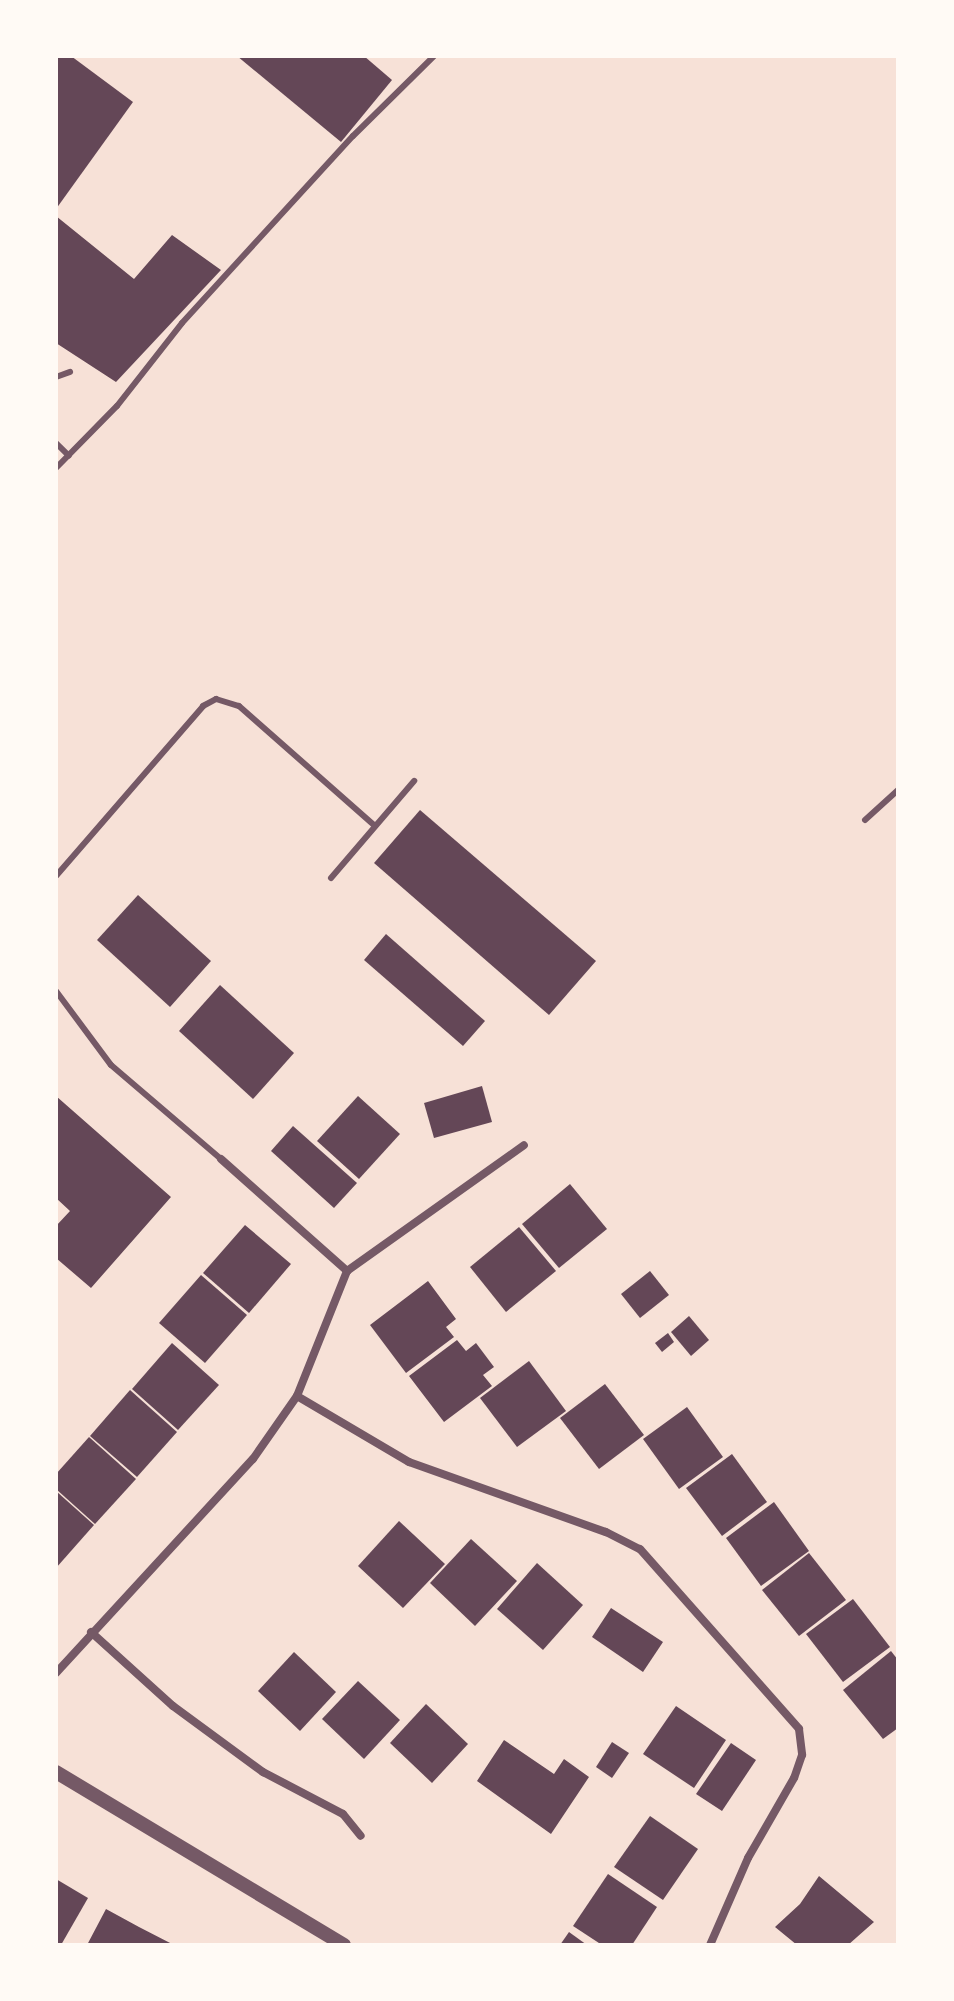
<!DOCTYPE html>
<style>
body{margin:0}
#map{position:relative;width:954px;height:2001px;overflow:hidden;background:#f7e1d7;font-family:Commissioner,sans-serif}
div>[style]{position:absolute}
[style*='--x']{left:calc(var(--x)*1px);top:calc(var(--y)*1px);width:calc(var(--w)*1px);rotate:calc(var(--a)*1deg)}
.building>*{inset:0;background:#644757}
.service>*{height:6px;margin:-3px;padding:0 3px;transform-origin:3px;border-radius:3px;background:#755966}
.minor>*{height:8px;margin:-4px;padding:0 4px;transform-origin:4px;border-radius:4px;background:#755966}
.tertiary>*{height:14px;margin:-7px;padding:0 7px;transform-origin:7px;border-radius:7px;background:#755966}
span{translate:-50% -50%;white-space:nowrap;text-align:center;line-height:1.15;-webkit-text-stroke:7px #fffaf5;paint-order:stroke}
.frame{position:absolute;inset:0;border:58px solid #fffaf5;pointer-events:none}
</style>
<div id="map">
<div class="building">
<i style="clip-path:polygon(56px 56px,71px 56px,133px 102px,56px 209px)"></i>
<i style="clip-path:polygon(237px 56px,364px 56px,392px 80px,341px 142px)"></i>
<i style="clip-path:polygon(56px 216px,134px 279px,172px 235px,221px 270px,116px 382px,56px 343px)"></i>
<i style="clip-path:polygon(420px 810px,596px 961px,549px 1015px,374px 863px)"></i>
<i style="clip-path:polygon(138px 895px,211px 961px,170px 1007px,97px 940px)"></i>
<i style="clip-path:polygon(386px 934px,485px 1021px,463px 1046px,364px 960px)"></i>
<i style="clip-path:polygon(220px 985px,294px 1053px,253px 1099px,179px 1031px)"></i>
<i style="clip-path:polygon(482px 1086px,492px 1122px,434px 1138px,424px 1103px)"></i>
<i style="clip-path:polygon(56px 1096px,171px 1197px,91px 1288px,56px 1258px,56px 1226px,70px 1211px,56px 1198px)"></i>
<i style="clip-path:polygon(358px 1096px,400px 1134px,359px 1179px,317px 1141px)"></i>
<i style="clip-path:polygon(293px 1126px,357px 1183px,334px 1208px,271px 1151px)"></i>
<i style="clip-path:polygon(570px 1184px,607px 1229px,559px 1268px,522px 1224px)"></i>
<i style="clip-path:polygon(245px 1225px,291px 1264px,249px 1313px,203px 1273px)"></i>
<i style="clip-path:polygon(519px 1227px,556px 1271px,506px 1312px,470px 1267px)"></i>
<i style="clip-path:polygon(650px 1271px,669px 1295px,640px 1318px,621px 1294px)"></i>
<i style="clip-path:polygon(201px 1275px,247px 1315px,205px 1363px,159px 1323px)"></i>
<i style="clip-path:polygon(428px 1281px,456px 1319px,446px 1327px,454px 1337px,406px 1373px,370px 1325px)"></i>
<i style="clip-path:polygon(689px 1316px,709px 1340px,691px 1356px,671px 1332px)"></i>
<i style="clip-path:polygon(668px 1333px,674px 1342px,662px 1352px,655px 1343px)"></i>
<i style="clip-path:polygon(457px 1340px,466px 1351px,476px 1343px,494px 1367px,483px 1375px,492px 1386px,444px 1422px,409px 1376px)"></i>
<i style="clip-path:polygon(172px 1343px,219px 1385px,178px 1430px,132px 1389px)"></i>
<i style="clip-path:polygon(529px 1361px,566px 1411px,517px 1447px,480px 1398px)"></i>
<i style="clip-path:polygon(605px 1384px,644px 1435px,599px 1469px,560px 1418px)"></i>
<i style="clip-path:polygon(130px 1390px,177px 1432px,137px 1477px,90px 1436px)"></i>
<i style="clip-path:polygon(687px 1407px,723px 1457px,679px 1489px,643px 1439px)"></i>
<i style="clip-path:polygon(89px 1437px,136px 1479px,95px 1524px,56px 1489px,56px 1474px)"></i>
<i style="clip-path:polygon(732px 1454px,767px 1502px,722px 1536px,686px 1488px)"></i>
<i style="clip-path:polygon(56px 1491px,94px 1525px,56px 1568px)"></i>
<i style="clip-path:polygon(774px 1502px,809px 1551px,761px 1586px,726px 1538px)"></i>
<i style="clip-path:polygon(399px 1521px,445px 1564px,403px 1608px,358px 1566px)"></i>
<i style="clip-path:polygon(471px 1539px,517px 1581px,475px 1626px,430px 1583px)"></i>
<i style="clip-path:polygon(809px 1553px,846px 1600px,799px 1636px,762px 1590px)"></i>
<i style="clip-path:polygon(537px 1563px,583px 1605px,543px 1650px,497px 1609px)"></i>
<i style="clip-path:polygon(853px 1599px,890px 1647px,843px 1682px,806px 1634px)"></i>
<i style="clip-path:polygon(611px 1608px,663px 1642px,643px 1672px,592px 1637px)"></i>
<i style="clip-path:polygon(891px 1651px,898px 1660px,898px 1728px,883px 1739px,843px 1690px)"></i>
<i style="clip-path:polygon(294px 1652px,336px 1692px,300px 1731px,258px 1691px)"></i>
<i style="clip-path:polygon(358px 1681px,400px 1720px,364px 1759px,322px 1719px)"></i>
<i style="clip-path:polygon(426px 1704px,468px 1744px,432px 1783px,390px 1743px)"></i>
<i style="clip-path:polygon(676px 1706px,726px 1740px,694px 1788px,643px 1754px)"></i>
<i style="clip-path:polygon(504px 1740px,554px 1774px,564px 1759px,589px 1777px,551px 1834px,477px 1781px)"></i>
<i style="clip-path:polygon(612px 1742px,629px 1753px,612px 1778px,596px 1767px)"></i>
<i style="clip-path:polygon(731px 1743px,756px 1760px,722px 1811px,696px 1794px)"></i>
<i style="clip-path:polygon(650px 1816px,698px 1849px,663px 1900px,614px 1867px)"></i>
<i style="clip-path:polygon(608px 1874px,657px 1907px,632px 1945px,602px 1945px,573px 1926px)"></i>
<i style="clip-path:polygon(819px 1876px,874px 1922px,848px 1945px,797px 1945px,775px 1927px,800px 1904px)"></i>
<i style="clip-path:polygon(56px 1879px,88px 1898px,61px 1945px,56px 1944px)"></i>
<i style="clip-path:polygon(106px 1909px,139px 1927px,174px 1945px,87px 1945px)"></i>
<i style="clip-path:polygon(569px 1932px,587px 1945px,560px 1945px)"></i>
</div>
<div class="service">
<i style="--x:56;--y:377;--w:15;--a:-20"></i>
<i style="--x:56;--y:443;--w:18;--a:45"></i>
<i style="--x:56;--y:468;--w:87;--a:-45.5"></i>
<i style="--x:117;--y:406;--w:105;--a:-51.9"></i>
<i style="--x:182;--y:323;--w:253;--a:-47.6"></i>
<i style="--x:353;--y:136;--w:114;--a:-44.6"></i>
<i style="--x:865;--y:820;--w:45;--a:-42.3"></i>
<i style="--x:56;--y:876;--w:225;--a:-49.1"></i>
<i style="--x:203;--y:706;--w:15;--a:-28"></i>
<i style="--x:216;--y:699;--w:24;--a:17"></i>
<i style="--x:239;--y:706;--w:181;--a:41.4"></i>
<i style="--x:331;--y:878;--w:128;--a:-49.4"></i>
<i style="--x:56;--y:991;--w:92;--a:53.4"></i>
<i style="--x:111;--y:1065;--w:145;--a:40.5"></i>
</div>
<div class="minor">
<i style="--x:221;--y:1159;--w:169;--a:41.6"></i>
<i style="--x:297;--y:1396;--w:130;--a:30.5"></i>
<i style="--x:409;--y:1462;--w:209;--a:19.6"></i>
<i style="--x:606;--y:1532;--w:38;--a:27"></i>
<i style="--x:640;--y:1549;--w:240;--a:48.5"></i>
<i style="--x:799;--y:1729;--w:26;--a:83"></i>
<i style="--x:802;--y:1755;--w:24;--a:109"></i>
<i style="--x:794;--y:1778;--w:92;--a:119.9"></i>
<i style="--x:748;--y:1858;--w:95;--a:113.6"></i>
<i style="--x:91;--y:1632;--w:110;--a:42.1"></i>
<i style="--x:173;--y:1706;--w:112;--a:36.3"></i>
<i style="--x:263;--y:1772;--w:90;--a:27.7"></i>
<i style="--x:343;--y:1814;--w:28;--a:51"></i>
<i style="--x:56;--y:1673;--w:291;--a:-47.4"></i>
<i style="--x:253;--y:1459;--w:77;--a:-55.1"></i>
<i style="--x:297;--y:1396;--w:135;--a:-68.2"></i>
<i style="--x:347;--y:1271;--w:217;--a:-35.4"></i>
</div>
<div class="tertiary">
<i style="--x:56;--y:1772;--w:336;--a:31"></i>
</div>
<div class="frame"></div>
</div>
